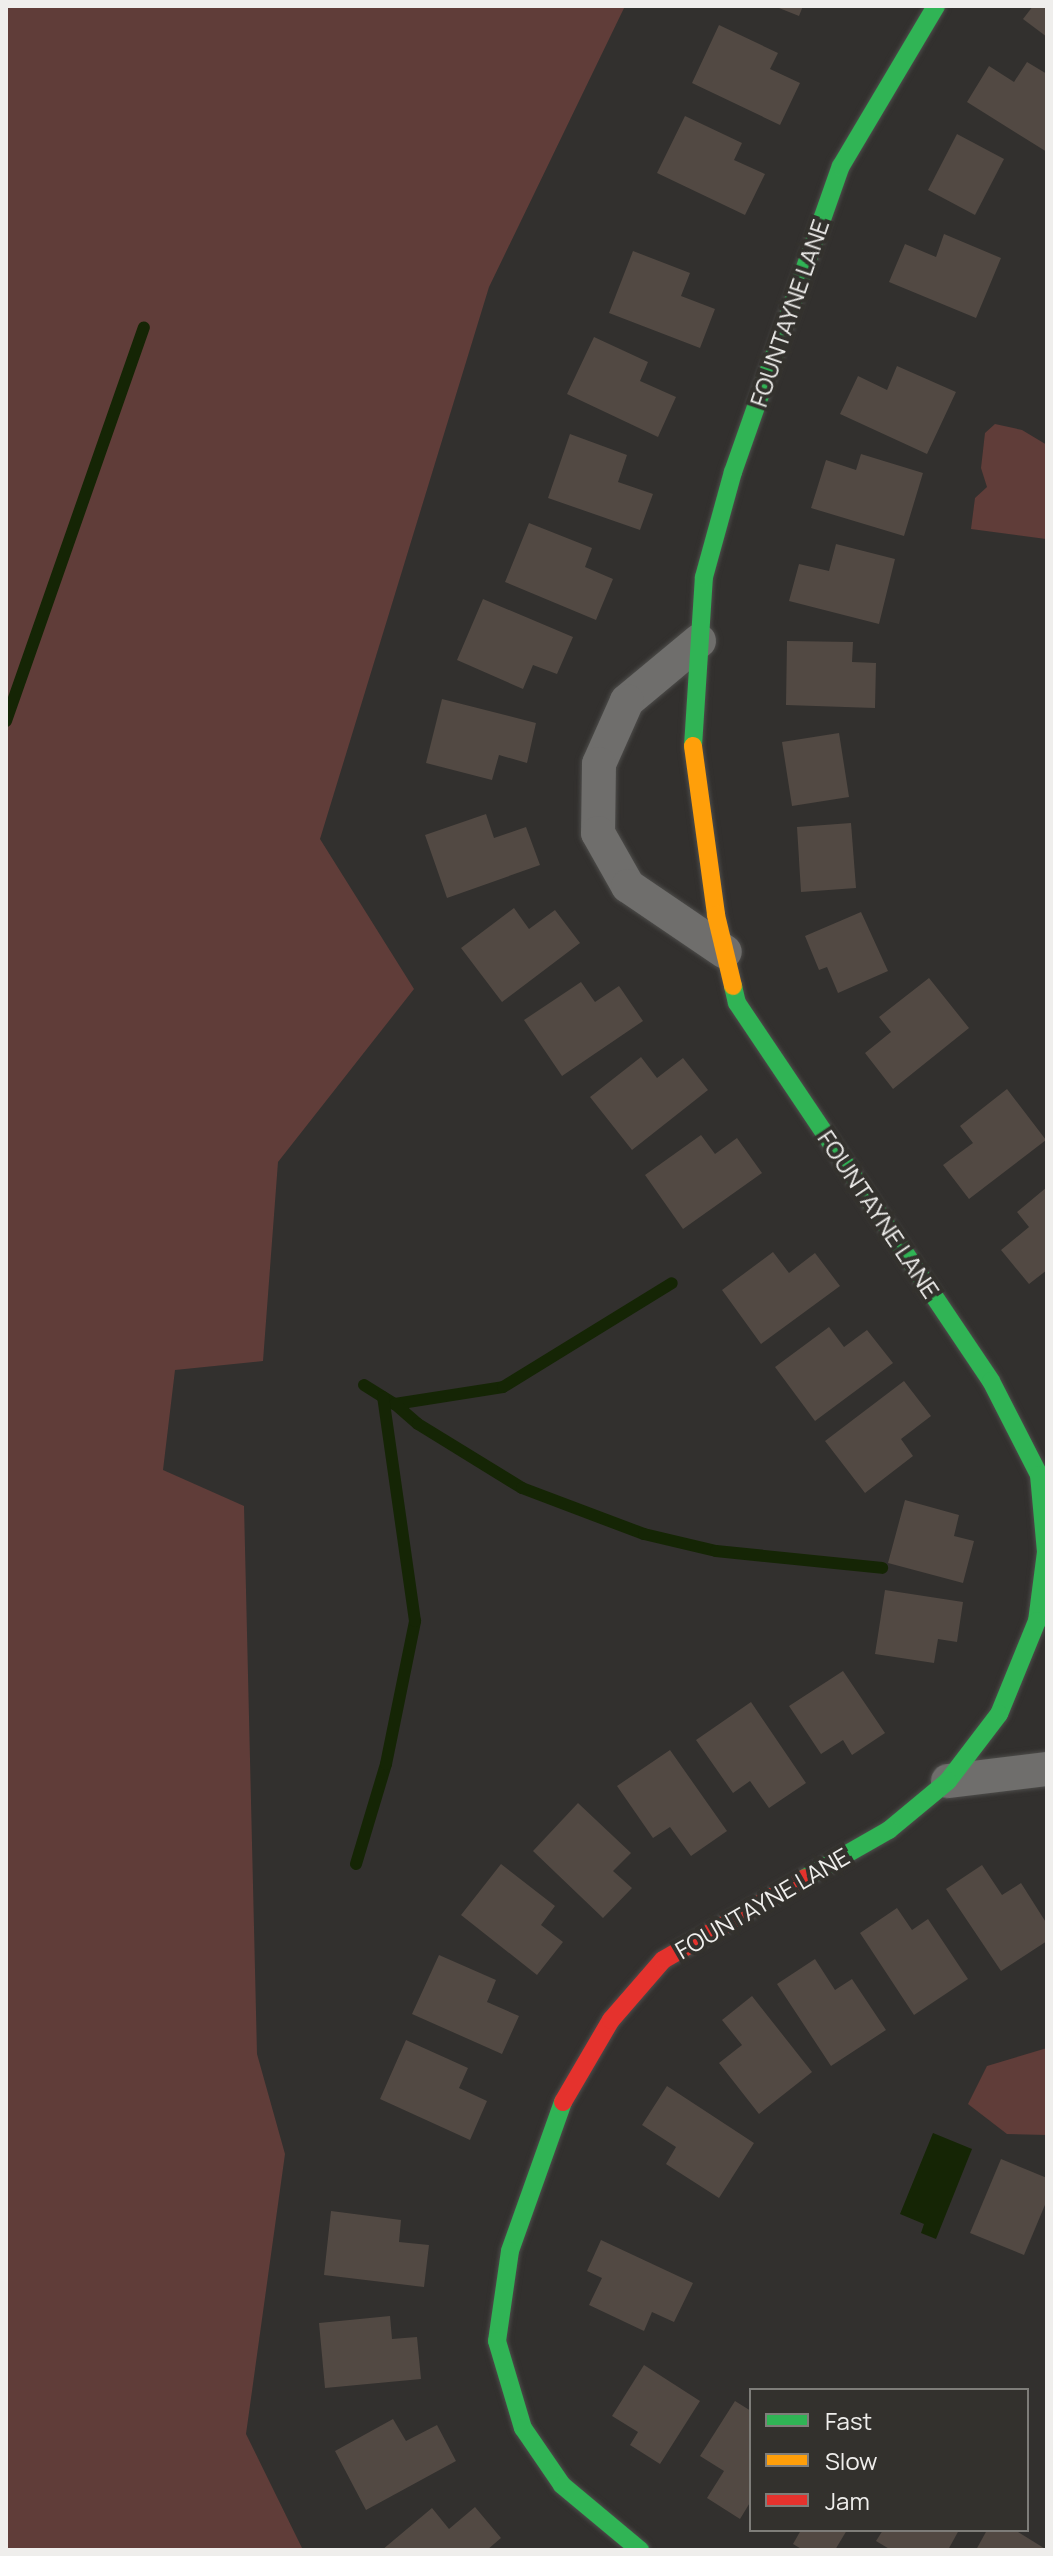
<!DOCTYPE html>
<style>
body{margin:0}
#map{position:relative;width:1053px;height:2556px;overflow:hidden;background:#32302e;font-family:Manrope,sans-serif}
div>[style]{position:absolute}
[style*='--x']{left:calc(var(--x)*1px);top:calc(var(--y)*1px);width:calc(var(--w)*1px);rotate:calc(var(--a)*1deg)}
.green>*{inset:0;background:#603d39}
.water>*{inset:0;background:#152505}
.stream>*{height:12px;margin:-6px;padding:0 6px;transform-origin:6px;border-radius:6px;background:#152505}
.building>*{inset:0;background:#524943}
.roads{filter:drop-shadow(0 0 2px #4d4c4a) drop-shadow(0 0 2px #4d4c4a)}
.street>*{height:34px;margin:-17px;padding:0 17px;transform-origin:17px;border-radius:17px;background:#6f6e6c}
.fast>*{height:18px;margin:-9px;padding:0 9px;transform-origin:9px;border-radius:9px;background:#30b455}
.slow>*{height:18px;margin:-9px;padding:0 9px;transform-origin:9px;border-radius:9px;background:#ff9f0a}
.jam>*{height:18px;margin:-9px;padding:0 9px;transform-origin:9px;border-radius:9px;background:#e5322d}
span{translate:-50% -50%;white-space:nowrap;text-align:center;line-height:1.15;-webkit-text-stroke:8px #33312d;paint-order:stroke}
.street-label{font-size:24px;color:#efeeec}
.frame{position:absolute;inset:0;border:8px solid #efeeec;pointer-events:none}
.legend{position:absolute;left:749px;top:2388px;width:280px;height:144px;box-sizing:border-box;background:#33312d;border:2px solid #7e7d79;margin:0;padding:10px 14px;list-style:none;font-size:24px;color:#efeeec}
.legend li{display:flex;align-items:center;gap:16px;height:40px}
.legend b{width:40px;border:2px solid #7e7d79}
</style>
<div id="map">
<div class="green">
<i style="clip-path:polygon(6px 6px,625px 6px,489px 287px,320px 839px,414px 989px,278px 1162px,263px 1361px,175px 1370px,163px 1470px,244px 1506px,257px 2054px,285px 2154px,246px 2434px,303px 2550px,6px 2550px)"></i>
<i style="clip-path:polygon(995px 424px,1022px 430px,1047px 445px,1046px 539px,971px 529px,975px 498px,987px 487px,981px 468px,985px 433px)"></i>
<i style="clip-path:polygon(1047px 2048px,1047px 2135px,1007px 2134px,968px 2104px,987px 2066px)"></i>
</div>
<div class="water">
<i style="clip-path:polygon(933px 2133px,972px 2149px,936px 2239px,921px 2233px,924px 2224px,900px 2214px)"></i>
</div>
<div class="stream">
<i style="--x:6;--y:721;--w:417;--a:-70.7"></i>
<i style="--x:364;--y:1385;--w:36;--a:32"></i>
<i style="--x:395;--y:1404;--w:109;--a:-8.9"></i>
<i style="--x:503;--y:1387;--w:198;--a:-31.6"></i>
<i style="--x:395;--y:1404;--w:30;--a:41"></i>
<i style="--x:418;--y:1424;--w:122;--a:31.6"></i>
<i style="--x:522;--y:1488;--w:130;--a:20.7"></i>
<i style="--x:644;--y:1534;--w:74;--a:13.3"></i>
<i style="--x:716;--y:1551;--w:167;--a:5.8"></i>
<i style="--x:356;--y:1864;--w:104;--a:-73.3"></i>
<i style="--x:386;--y:1764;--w:146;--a:-78.5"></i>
<i style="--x:415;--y:1621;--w:226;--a:-98.1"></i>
</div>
<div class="building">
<i style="clip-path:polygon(774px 6px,803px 6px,799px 16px)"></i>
<i style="clip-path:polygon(1033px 6px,1047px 6px,1047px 37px,1023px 19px)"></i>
<i style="clip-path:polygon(719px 25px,778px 53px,770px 69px,800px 83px,780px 125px,692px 83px)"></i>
<i style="clip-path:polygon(1027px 62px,1047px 74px,1047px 152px,967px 102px,989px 66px,1014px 82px)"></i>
<i style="clip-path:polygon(685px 116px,742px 143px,734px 160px,765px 174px,745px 215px,657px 173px)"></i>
<i style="clip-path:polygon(957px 134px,1004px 159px,975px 215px,928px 190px)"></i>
<i style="clip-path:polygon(944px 234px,1001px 258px,976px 318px,889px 282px,905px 244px,936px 257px)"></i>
<i style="clip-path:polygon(633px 251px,690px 273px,681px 296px,715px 309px,700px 348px,609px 313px)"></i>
<i style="clip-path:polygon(594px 337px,648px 362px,640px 381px,676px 397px,658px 437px,567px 394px)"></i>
<i style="clip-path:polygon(897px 366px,956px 392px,927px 454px,840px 414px,858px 376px,887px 390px)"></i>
<i style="clip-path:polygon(570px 434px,627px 455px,618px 482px,653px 494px,640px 530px,548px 498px)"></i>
<i style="clip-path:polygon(861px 454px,923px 473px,904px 536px,811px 508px,826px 460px,856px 470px)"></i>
<i style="clip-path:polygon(529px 523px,592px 548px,585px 567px,613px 579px,596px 620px,505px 582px)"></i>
<i style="clip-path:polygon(836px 544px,895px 559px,879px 624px,789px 601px,799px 564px,829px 571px)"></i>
<i style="clip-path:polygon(483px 599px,573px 637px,557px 674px,533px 665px,523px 689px,457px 660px)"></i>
<i style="clip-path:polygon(787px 641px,853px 642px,852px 662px,876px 663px,875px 708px,786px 705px)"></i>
<i style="clip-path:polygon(442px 699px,536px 723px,527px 763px,499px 755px,492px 780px,426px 763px)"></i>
<i style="clip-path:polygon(839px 733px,849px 797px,792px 806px,782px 742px)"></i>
<i style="clip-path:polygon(486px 814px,494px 838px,526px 827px,540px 865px,447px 898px,425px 835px)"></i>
<i style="clip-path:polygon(851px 823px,856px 888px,801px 892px,797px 827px)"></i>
<i style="clip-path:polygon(514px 908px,529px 929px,555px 910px,580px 943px,502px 1002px,461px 948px)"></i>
<i style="clip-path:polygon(861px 912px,888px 971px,838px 993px,827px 967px,819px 970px,805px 936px)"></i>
<i style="clip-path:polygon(929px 978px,969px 1028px,893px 1089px,865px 1053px,891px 1032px,879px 1017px)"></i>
<i style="clip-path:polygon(581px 982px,595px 1002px,619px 986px,643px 1021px,562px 1076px,524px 1020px)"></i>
<i style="clip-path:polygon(641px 1057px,657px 1078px,683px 1058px,708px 1090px,632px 1150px,590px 1097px)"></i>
<i style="clip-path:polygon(1007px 1089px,1046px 1140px,969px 1199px,943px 1165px,973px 1143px,960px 1126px)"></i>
<i style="clip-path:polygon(701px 1135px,715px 1154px,737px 1138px,762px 1173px,683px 1229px,645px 1175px)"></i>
<i style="clip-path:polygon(1047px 1187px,1047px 1270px,1029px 1284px,1001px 1250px,1029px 1227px,1017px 1212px)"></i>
<i style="clip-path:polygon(773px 1252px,789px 1273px,815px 1253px,840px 1286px,761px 1344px,722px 1290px)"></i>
<i style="clip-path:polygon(829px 1327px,844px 1347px,867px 1330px,893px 1363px,815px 1421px,775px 1367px)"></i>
<i style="clip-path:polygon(904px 1381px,931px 1416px,901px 1439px,913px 1456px,865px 1493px,825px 1441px)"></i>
<i style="clip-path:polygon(905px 1500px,959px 1515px,954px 1536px,974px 1541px,963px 1583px,888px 1563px)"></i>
<i style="clip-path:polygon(885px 1590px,963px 1602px,957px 1642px,938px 1639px,934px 1663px,875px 1654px)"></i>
<i style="clip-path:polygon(843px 1671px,885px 1733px,852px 1755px,843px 1740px,821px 1754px,789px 1706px)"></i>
<i style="clip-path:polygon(751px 1702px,806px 1783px,769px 1808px,750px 1781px,733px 1793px,696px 1740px)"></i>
<i style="clip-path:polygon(670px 1750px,727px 1831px,691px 1856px,670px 1827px,653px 1838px,617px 1786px)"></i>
<i style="clip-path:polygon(578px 1803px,631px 1853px,613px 1871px,632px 1888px,603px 1918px,533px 1851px)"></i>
<i style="clip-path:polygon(501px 1864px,555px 1906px,541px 1925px,563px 1942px,537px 1975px,461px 1915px)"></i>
<i style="clip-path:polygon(982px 1865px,1002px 1895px,1021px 1883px,1047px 1924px,1047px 1941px,1001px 1971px,946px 1889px)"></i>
<i style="clip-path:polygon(897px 1908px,912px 1930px,928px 1919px,968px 1979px,914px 2015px,860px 1933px)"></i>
<i style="clip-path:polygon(439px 1955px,496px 1980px,487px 2002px,519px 2016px,502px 2054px,412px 2014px)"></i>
<i style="clip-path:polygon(815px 1959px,835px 1990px,852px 1979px,886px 2030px,831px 2066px,777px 1984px)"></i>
<i style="clip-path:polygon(752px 1996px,812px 2072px,759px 2114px,719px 2063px,742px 2045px,722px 2020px)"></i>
<i style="clip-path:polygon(406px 2040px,468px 2068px,459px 2088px,487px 2101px,470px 2140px,380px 2099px)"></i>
<i style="clip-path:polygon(667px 2086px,754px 2143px,719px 2198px,666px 2164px,676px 2147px,642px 2125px)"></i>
<i style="clip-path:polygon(1001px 2159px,1047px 2178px,1047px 2200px,1024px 2255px,970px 2233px)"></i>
<i style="clip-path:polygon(331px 2211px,401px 2220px,399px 2242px,429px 2245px,424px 2287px,324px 2275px)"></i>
<i style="clip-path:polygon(601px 2240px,693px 2283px,674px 2322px,652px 2312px,644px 2331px,589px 2305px,602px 2278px,587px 2271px)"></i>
<i style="clip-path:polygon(390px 2316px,392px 2339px,417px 2337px,421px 2379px,325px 2388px,319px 2323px)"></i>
<i style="clip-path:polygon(644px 2365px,700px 2401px,660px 2464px,630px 2445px,638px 2432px,612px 2416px)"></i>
<i style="clip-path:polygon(735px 2401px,751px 2411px,751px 2501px,740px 2519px,707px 2498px,724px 2471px,700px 2456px)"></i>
<i style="clip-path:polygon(393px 2419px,406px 2441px,437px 2425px,456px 2461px,366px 2510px,335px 2451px)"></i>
<i style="clip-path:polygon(475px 2507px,501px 2538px,487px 2550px,382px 2550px,432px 2508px,449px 2529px)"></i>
<i style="clip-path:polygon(801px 2530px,847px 2530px,835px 2550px,803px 2550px,793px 2544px)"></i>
<i style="clip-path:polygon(883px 2530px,959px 2530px,948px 2550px,891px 2550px,876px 2541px)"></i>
<i style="clip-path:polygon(987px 2530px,1015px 2530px,1047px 2550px,976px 2550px)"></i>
</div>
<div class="roads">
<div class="street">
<i style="--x:699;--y:641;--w:94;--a:140.2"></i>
<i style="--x:627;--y:701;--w:69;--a:114"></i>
<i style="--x:599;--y:764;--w:69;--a:90.8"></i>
<i style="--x:598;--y:833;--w:61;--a:60.5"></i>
<i style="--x:628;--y:886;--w:117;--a:34.2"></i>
<i style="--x:948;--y:1781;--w:100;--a:-6.9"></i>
</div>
<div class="fast">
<i style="--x:693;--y:746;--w:169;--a:-86.3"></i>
<i style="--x:704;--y:577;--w:109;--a:-74.6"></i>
<i style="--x:733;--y:472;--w:324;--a:-70.6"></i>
<i style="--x:841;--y:166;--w:186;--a:-59.3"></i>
<i style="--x:733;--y:986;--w:17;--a:77"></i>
<i style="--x:737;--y:1003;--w:455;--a:56.1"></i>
<i style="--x:991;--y:1381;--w:106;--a:62.9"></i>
<i style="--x:1039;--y:1475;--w:77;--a:84.8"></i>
<i style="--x:1046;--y:1552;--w:70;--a:97.4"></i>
<i style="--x:1037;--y:1621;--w:100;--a:112.2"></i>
<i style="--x:999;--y:1714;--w:84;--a:127.3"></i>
<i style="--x:948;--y:1781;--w:77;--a:140.3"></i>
<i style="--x:889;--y:1830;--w:97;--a:150.3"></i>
<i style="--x:563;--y:2102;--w:158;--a:109.6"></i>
<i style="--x:510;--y:2251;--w:91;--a:98.2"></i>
<i style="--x:497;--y:2341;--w:91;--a:73.4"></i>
<i style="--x:523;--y:2428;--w:69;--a:55.6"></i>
<i style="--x:562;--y:2485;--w:102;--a:39.8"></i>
</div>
<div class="slow">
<i style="--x:693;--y:746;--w:171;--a:82.2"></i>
<i style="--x:716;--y:915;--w:73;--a:76.5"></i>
</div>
<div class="jam">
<i style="--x:563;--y:2102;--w:95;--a:-59.7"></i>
<i style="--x:611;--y:2020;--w:79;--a:-49.1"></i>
<i style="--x:663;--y:1960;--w:164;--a:-30"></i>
</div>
</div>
<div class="street-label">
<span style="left:789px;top:313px;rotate:-71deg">FOUNTAYNE LANE</span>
<span style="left:879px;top:1214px;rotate:56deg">FOUNTAYNE LANE</span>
<span style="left:762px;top:1903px;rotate:-30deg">FOUNTAYNE LANE</span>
</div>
<div class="frame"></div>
<ul class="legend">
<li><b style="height:10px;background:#30b455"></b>Fast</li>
<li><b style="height:10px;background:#ff9f0a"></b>Slow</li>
<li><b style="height:10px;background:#e5322d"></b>Jam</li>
</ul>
</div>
